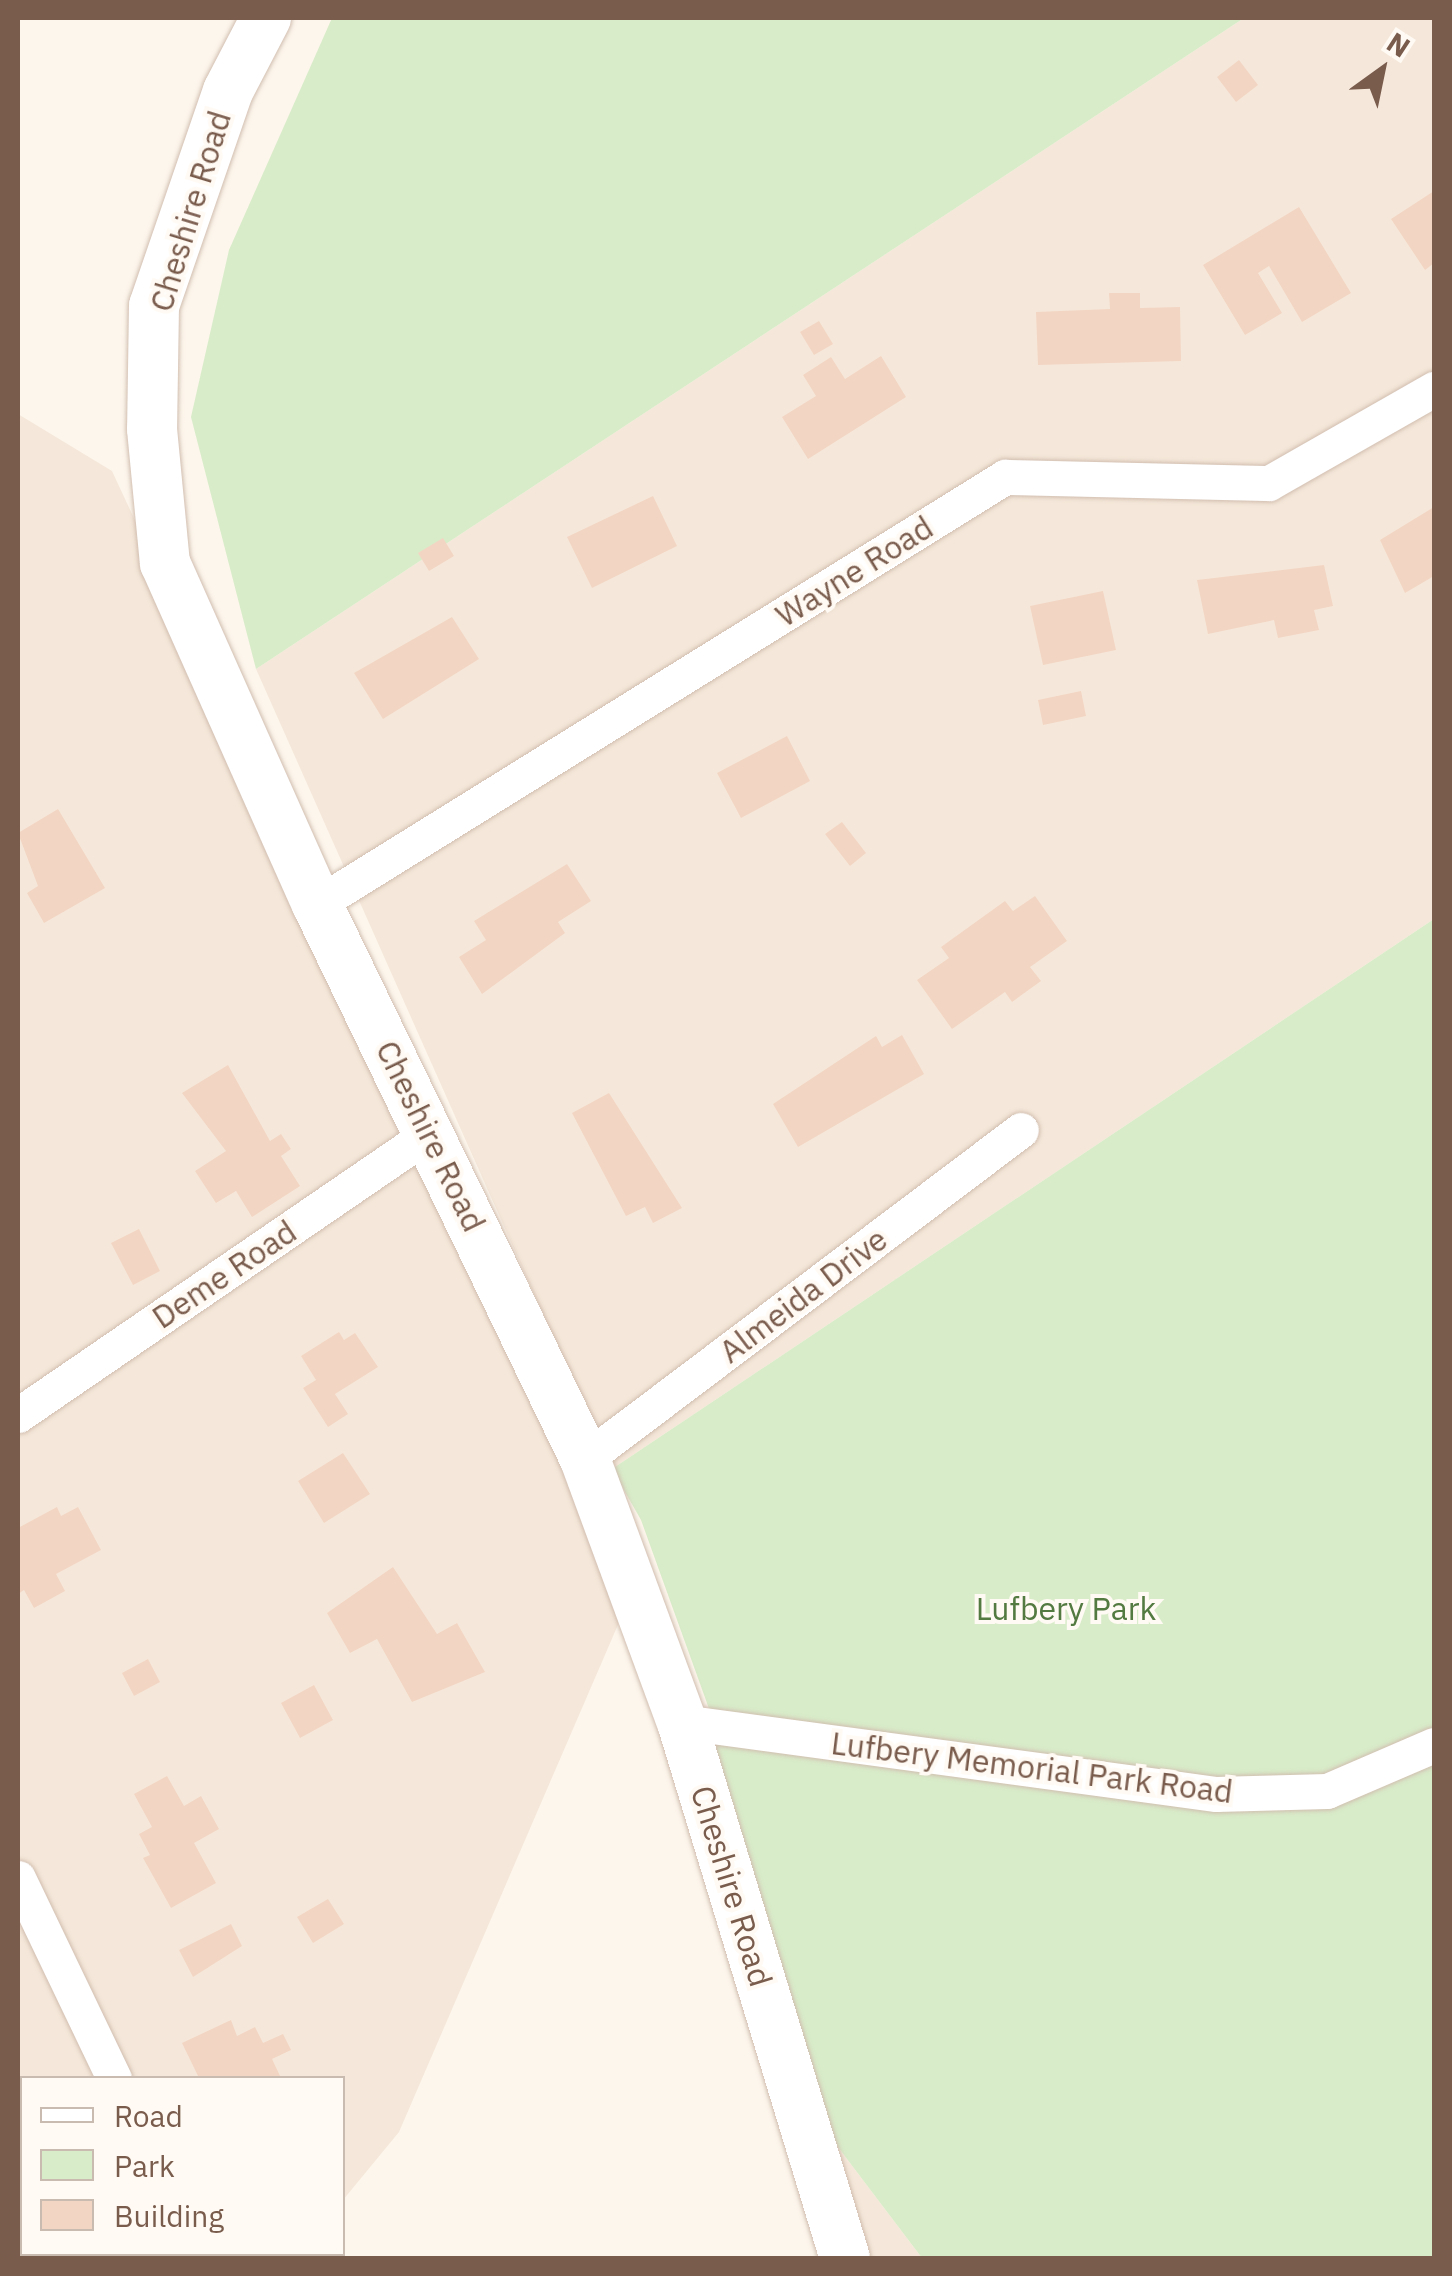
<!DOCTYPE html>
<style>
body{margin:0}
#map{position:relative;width:1452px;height:2276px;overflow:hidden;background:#fdf6ec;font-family:"IBM Plex Sans",sans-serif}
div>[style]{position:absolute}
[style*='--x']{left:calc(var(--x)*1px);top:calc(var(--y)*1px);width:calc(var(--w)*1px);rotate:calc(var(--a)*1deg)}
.residential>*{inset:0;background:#f5e8da}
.green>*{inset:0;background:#d8ecc9}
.building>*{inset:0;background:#f3d5c3}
.roads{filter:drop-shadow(0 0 2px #d1beb0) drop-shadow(0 0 2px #d1beb0)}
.street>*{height:35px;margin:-17.5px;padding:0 17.5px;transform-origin:17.5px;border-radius:17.5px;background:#fff}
.secondary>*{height:50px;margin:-25px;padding:0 25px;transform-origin:25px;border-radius:25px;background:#fff}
span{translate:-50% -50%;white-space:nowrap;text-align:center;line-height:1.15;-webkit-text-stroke:8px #fffaf3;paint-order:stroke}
.street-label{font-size:32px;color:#7a5c4d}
.park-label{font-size:32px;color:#537a41}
.frame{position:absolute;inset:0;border:20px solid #7a5c4d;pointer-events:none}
.legend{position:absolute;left:20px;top:2076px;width:325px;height:180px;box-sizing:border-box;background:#fffaf3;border:2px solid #cabbb1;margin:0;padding:12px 18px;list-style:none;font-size:30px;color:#7a5c4d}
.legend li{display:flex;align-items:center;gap:20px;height:50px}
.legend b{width:50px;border:2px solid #cabbb1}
.north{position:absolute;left:1332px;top:20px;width:100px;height:100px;-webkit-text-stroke:8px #fffaf3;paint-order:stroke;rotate:33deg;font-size:28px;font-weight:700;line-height:40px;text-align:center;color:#7a5c4d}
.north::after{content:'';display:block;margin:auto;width:35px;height:45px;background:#7a5c4d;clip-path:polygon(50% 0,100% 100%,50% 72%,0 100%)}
</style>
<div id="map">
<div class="residential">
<i style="clip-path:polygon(1244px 18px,1434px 18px,1434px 919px,612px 1469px,256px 669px)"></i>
<i style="clip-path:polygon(18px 414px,112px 471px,633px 1590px,399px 2132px,343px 2200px,342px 2078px,22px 2078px,22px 2254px,295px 2258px,18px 2258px)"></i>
<i style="clip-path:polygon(822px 2126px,922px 2258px,859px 2258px)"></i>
</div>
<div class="green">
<i style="clip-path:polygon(332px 18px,1244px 18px,256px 669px,191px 417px,229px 250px)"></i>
<i style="clip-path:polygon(1434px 919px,1434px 2258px,922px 2258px,822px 2126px,720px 1775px,712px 1717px,641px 1520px,612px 1469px)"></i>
</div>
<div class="building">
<i style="clip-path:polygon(1239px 60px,1258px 85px,1236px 102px,1217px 77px)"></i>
<i style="clip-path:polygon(1434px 191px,1434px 263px,1425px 270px,1391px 219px)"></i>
<i style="clip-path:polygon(1299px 207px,1351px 293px,1302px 322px,1269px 266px,1258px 273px,1282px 313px,1245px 335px,1203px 265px)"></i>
<i style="clip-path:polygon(1109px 293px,1140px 293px,1140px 308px,1180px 307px,1181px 361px,1038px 365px,1036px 312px,1110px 309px)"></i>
<i style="clip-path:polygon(819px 321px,833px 344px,814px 355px,800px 332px)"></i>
<i style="clip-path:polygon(881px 356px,906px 397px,808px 459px,782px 417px,816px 396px,803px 375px,831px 357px,845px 379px)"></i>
<i style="clip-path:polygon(653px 496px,677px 546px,592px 588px,567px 537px)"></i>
<i style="clip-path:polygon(1434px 507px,1434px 576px,1405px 593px,1380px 540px)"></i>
<i style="clip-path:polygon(443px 538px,454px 556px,429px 571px,418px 553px)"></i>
<i style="clip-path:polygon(1324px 565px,1333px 606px,1314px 610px,1319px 630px,1278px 638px,1274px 620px,1208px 634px,1197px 580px)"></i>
<i style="clip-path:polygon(1103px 591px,1116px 650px,1043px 665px,1030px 606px)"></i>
<i style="clip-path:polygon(452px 617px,479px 659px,383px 719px,354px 673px)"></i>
<i style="clip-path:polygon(1081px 691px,1086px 716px,1043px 725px,1038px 700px)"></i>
<i style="clip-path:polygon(787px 736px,810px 781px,741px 818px,717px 773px)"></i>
<i style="clip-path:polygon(58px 809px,105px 888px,44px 923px,27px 893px,38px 886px,18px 833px)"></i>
<i style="clip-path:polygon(842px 822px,866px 853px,850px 866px,825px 834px)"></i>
<i style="clip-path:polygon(567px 864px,591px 901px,558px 922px,565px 933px,482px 994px,459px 957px,486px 940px,474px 921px)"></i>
<i style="clip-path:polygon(1035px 896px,1067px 941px,1030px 967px,1041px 981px,1012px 1002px,1005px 992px,952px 1029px,917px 980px,949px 958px,941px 947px,1005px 901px,1013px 911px)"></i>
<i style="clip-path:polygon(902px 1035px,924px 1074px,798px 1147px,773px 1104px,876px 1036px,882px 1047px)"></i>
<i style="clip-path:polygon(228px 1065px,270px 1141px,281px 1134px,291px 1149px,281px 1156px,300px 1186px,252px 1217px,236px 1191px,216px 1203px,195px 1171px,226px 1151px,182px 1093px)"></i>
<i style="clip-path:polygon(609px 1093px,682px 1208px,653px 1223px,645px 1207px,626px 1216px,572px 1113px)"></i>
<i style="clip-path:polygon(139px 1229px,160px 1271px,133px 1285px,111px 1243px)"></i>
<i style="clip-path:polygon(339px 1332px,344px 1340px,355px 1333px,378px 1367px,335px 1394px,348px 1414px,328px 1427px,303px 1388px,316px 1380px,301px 1356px)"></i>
<i style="clip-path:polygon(343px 1453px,370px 1494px,324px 1523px,298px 1481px)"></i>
<i style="clip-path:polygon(57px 1507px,61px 1516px,78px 1507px,101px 1550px,56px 1574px,65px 1591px,34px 1608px,24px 1590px,18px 1594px,18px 1528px)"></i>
<i style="clip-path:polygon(393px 1567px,437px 1634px,457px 1623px,485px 1672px,412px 1702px,377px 1639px,350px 1653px,327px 1613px)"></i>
<i style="clip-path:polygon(148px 1659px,160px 1682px,134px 1696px,122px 1673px)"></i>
<i style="clip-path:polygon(314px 1685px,333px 1720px,300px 1738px,281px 1703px)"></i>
<i style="clip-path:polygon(167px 1776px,184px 1806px,201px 1796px,219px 1829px,194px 1843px,216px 1883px,171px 1908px,143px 1858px,150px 1855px,139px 1834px,152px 1827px,134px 1794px)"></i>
<i style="clip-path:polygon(328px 1899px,344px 1924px,313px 1943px,297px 1917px)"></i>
<i style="clip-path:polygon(231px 1924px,242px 1946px,193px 1977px,179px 1950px)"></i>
<i style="clip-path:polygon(231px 2020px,237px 2036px,255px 2027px,263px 2043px,283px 2034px,291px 2050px,272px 2059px,281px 2078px,199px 2078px,182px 2043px)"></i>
</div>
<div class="roads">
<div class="street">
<i style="--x:317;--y:904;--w:810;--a:-31.83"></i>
<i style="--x:1005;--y:477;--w:264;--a:1.3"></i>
<i style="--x:1269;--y:483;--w:190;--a:-29.7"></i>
<i style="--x:18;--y:1415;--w:499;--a:-34.4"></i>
<i style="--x:585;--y:1459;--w:546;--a:-37.04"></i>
<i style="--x:682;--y:1722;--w:539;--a:7.68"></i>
<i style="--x:1216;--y:1794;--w:111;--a:-1.5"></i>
<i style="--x:1327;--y:1791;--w:116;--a:-23.3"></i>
<i style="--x:18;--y:1878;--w:222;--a:64.4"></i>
<i style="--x:18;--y:2194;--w:6;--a:-45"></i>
</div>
<div class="secondary">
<i style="--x:266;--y:18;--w:82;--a:117.5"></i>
<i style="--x:228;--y:91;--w:227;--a:109"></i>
<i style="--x:154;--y:306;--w:123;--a:90.9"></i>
<i style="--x:152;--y:429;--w:135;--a:84.5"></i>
<i style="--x:165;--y:563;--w:373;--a:66"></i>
<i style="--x:317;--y:904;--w:616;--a:64.22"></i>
<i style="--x:585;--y:1459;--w:280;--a:69.8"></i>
<i style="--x:682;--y:1722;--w:560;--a:73.09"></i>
</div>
</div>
<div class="street-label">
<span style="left:190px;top:211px;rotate:-73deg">Cheshire Road</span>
<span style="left:854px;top:571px;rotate:-32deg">Wayne Road</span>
<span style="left:431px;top:1136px;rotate:64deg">Cheshire Road</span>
<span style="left:224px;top:1274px;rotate:-34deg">Deme Road</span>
<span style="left:803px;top:1295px;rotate:-37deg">Almeida Drive</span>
<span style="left:1032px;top:1767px;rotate:7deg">Lufbery Memorial Park Road</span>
<span style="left:732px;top:1886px;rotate:73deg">Cheshire Road</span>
</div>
<div class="park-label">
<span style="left:1066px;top:1608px">Lufbery Park</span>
</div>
<div class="frame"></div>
<ul class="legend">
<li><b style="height:12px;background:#fff"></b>Road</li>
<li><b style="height:28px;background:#d8ecc9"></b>Park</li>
<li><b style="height:28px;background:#f3d5c3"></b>Building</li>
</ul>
<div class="north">N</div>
</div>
